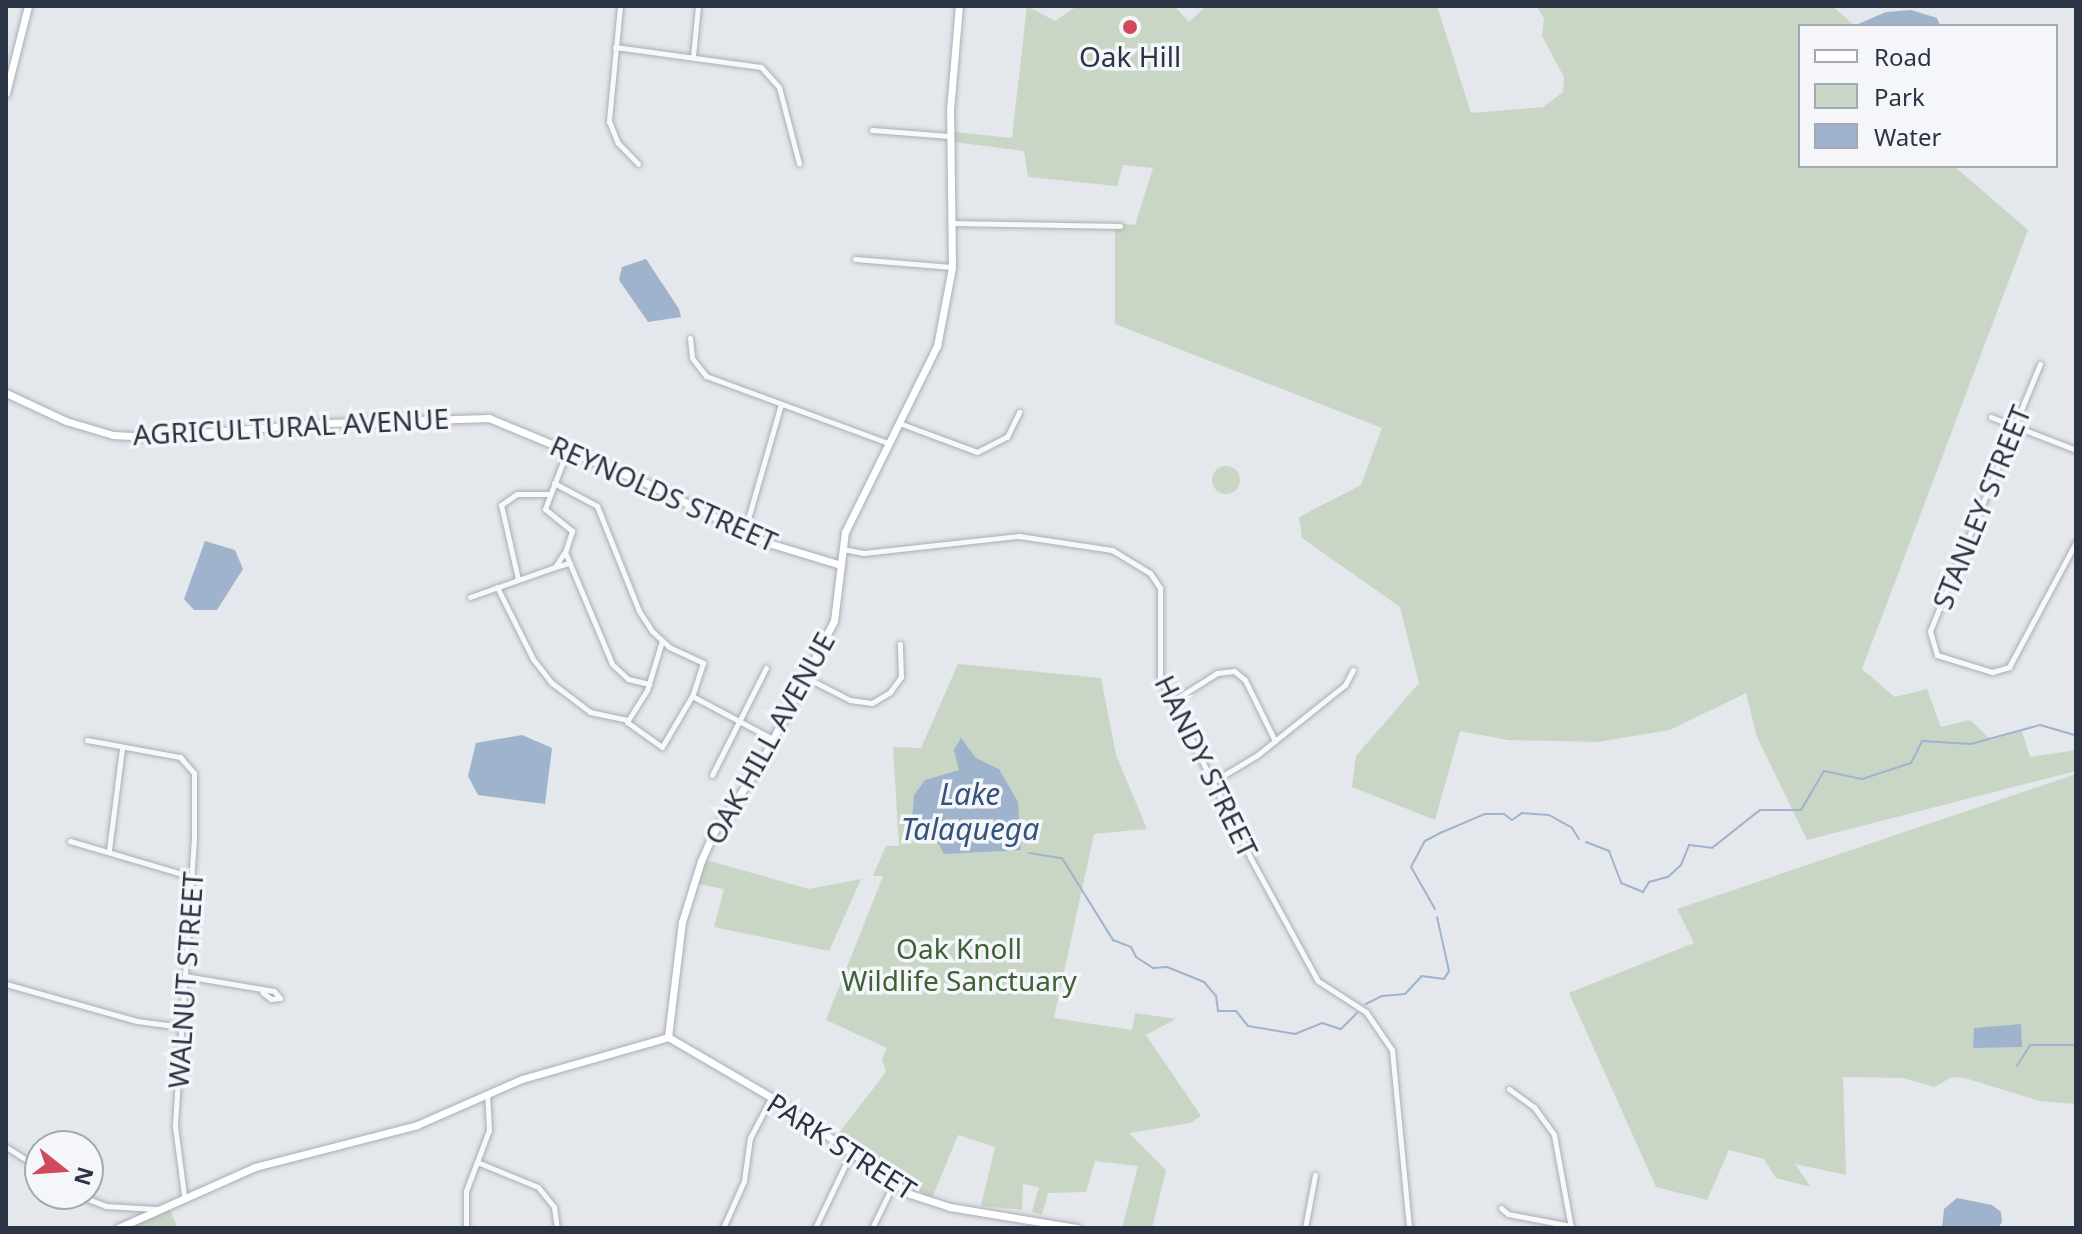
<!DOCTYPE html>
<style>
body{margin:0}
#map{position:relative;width:2082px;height:1234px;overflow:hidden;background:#e4e7ec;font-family:"Noto Sans",sans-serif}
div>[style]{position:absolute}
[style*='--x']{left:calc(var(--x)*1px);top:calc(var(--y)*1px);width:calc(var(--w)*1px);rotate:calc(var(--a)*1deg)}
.green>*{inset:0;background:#c9d6c5}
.round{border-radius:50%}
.water>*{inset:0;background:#9fb4cc}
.stream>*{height:2px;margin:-1px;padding:0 1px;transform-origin:1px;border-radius:1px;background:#9fb4cc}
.roads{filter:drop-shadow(0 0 2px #a9aeb7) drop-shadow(0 0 2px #a9aeb7)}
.street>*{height:5px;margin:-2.5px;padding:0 2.5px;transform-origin:2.5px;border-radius:2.5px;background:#f7f8fa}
.secondary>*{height:7px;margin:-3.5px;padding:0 3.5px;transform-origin:3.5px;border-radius:3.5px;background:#fff}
.dots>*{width:22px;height:22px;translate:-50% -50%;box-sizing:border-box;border:4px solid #f4f6f9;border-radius:50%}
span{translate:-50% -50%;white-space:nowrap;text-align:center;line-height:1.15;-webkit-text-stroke:7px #f4f6f9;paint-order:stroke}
.poi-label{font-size:28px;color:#2b3445}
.street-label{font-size:28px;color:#2b3445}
.park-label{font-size:28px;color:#3f6138}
.water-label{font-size:30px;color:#34527a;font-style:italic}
.frame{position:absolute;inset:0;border:8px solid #2b3445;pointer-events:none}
.legend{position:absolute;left:1798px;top:24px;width:260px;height:144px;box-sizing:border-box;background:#f4f6f9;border:2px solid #a4a8b1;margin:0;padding:10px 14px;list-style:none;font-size:24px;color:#2b3445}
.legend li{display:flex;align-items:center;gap:16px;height:40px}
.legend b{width:40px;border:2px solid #a4a8b1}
.north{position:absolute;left:24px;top:1130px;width:80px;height:80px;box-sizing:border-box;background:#f4f6f9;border:2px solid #a4a8b1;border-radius:50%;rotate:107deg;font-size:22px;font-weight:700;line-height:32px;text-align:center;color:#2b3445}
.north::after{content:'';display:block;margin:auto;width:28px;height:36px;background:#d1495b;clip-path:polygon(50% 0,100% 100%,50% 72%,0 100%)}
</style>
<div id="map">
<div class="green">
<i style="clip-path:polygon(1027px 6px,1055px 21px,1077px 6px,1174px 6px,1189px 22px,1206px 6px,1437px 6px,1471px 113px,1543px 107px,1563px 92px,1564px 77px,1542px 36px,1544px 19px,1537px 6px,1832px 6px,1855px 26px,1800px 26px,1800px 166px,1954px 166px,2028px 230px,1862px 669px,1895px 697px,1927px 689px,1941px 727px,1970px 720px,1991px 740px,2022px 731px,2030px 757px,2076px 750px,2076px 771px,1807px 840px,1757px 737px,1746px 693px,1670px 730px,1598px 742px,1508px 740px,1460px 731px,1435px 820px,1352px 787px,1356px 756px,1419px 683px,1400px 607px,1302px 538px,1299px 517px,1361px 485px,1382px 428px,1115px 324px,1115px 223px,1135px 225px,1153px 168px,1123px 165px,1117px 186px,1028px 177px,1024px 151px,954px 142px,954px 132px,1012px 138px)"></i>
<i class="round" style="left:1212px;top:466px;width:28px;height:28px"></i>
<i style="clip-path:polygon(958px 664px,1101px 678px,1116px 755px,1147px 829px,1094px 834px,1054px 1018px,1132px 1030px,1135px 1013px,1176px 1019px,1146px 1035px,1201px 1116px,1190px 1123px,1129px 1133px,1166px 1170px,1152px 1228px,1122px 1228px,1138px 1166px,1095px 1161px,1086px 1192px,1048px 1193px,1042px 1215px,1032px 1212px,1039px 1187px,1023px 1184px,1022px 1210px,981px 1206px,995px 1147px,958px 1135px,932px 1198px,883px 1174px,835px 1138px,886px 1072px,882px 1060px,887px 1048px,826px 1020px,883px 876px,873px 876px,886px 846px,899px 846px,893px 747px,921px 748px)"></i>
<i style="clip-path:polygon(2076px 774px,2076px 1104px,2040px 1101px,1965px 1078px,1952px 1077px,1934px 1087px,1903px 1078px,1843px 1077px,1846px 1175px,1795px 1164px,1811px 1187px,1776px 1178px,1764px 1159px,1729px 1150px,1707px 1200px,1656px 1187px,1569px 993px,1694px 943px,1677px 909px)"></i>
<i style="clip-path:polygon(706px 860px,809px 889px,861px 879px,829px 951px,714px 927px,724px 889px,698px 884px)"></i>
<i style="clip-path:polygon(169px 1208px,178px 1228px,126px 1228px)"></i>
</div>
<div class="water">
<i style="clip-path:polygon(1911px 10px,1937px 18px,1940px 25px,1856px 25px,1886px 12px)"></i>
<i style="clip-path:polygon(646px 259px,679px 309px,681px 317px,648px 322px,619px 280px,622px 267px)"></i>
<i style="clip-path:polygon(205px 541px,235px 550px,243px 569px,217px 610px,194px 610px,184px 599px)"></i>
<i style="clip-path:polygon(522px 735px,552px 748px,545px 804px,478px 795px,468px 776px,476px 743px)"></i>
<i style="clip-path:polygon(961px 738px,976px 758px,999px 769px,1018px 802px,1021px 850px,944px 854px,928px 825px,912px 820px,914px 795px,925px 780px,959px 770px,954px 750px)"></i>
<i style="clip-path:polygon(2021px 1024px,2022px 1047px,1973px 1048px,1974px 1028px)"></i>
<i style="clip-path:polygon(1957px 1198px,1992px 1205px,2001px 1212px,2002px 1222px,1998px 1228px,1942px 1228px,1944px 1209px)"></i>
</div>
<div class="stream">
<i style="--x:1586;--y:842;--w:25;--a:21"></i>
<i style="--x:1609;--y:851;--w:34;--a:69"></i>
<i style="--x:1621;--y:883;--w:24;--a:22"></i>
<i style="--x:1643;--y:892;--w:12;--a:-59"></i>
<i style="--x:1649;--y:882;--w:20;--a:-15"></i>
<i style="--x:1668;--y:877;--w:18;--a:-43"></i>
<i style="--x:1681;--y:865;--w:22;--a:-68"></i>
<i style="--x:1689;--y:845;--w:23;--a:7"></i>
<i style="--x:1712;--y:848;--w:61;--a:-38.4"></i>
<i style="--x:1760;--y:810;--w:41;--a:0"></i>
<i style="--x:1801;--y:810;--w:45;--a:-59.5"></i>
<i style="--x:1824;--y:771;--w:39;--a:12"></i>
<i style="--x:1862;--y:779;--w:52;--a:-18.1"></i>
<i style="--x:1911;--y:763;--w:25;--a:-63"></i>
<i style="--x:1922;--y:741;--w:49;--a:3.5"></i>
<i style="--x:1971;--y:744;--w:72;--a:-15.4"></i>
<i style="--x:2040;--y:725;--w:37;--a:16"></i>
<i style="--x:1029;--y:853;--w:33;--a:9"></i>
<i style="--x:1062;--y:858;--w:97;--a:58.1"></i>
<i style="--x:1113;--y:940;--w:19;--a:21"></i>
<i style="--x:1131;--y:947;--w:11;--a:63"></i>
<i style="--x:1136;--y:957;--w:20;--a:33"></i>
<i style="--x:1153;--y:968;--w:14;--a:-4"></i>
<i style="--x:1167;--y:967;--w:40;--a:22"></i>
<i style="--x:1204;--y:982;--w:18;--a:49"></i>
<i style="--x:1216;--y:996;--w:15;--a:82"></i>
<i style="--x:1218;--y:1011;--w:18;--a:0"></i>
<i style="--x:1236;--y:1011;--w:19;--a:51"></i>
<i style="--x:1248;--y:1026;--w:48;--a:9.7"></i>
<i style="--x:1295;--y:1034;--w:29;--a:-22"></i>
<i style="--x:1322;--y:1023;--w:20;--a:18"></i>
<i style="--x:1341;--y:1029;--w:23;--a:-45"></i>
<i style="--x:1435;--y:909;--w:48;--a:-119.7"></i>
<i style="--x:1411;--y:867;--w:30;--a:-62"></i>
<i style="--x:1425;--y:841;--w:17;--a:-28"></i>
<i style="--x:1440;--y:833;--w:49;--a:-22.9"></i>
<i style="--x:1485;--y:814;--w:19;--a:0"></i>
<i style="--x:1504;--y:814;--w:10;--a:37"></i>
<i style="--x:1512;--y:820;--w:12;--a:-35"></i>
<i style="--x:1522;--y:813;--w:27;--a:4"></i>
<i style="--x:1549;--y:815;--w:26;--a:29"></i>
<i style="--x:1572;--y:828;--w:13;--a:58"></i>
<i style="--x:1366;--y:1004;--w:18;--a:-27"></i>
<i style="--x:1382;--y:996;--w:23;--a:-5"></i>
<i style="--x:1405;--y:994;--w:25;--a:-47"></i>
<i style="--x:1422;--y:976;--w:22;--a:8"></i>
<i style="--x:1444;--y:979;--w:9;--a:-58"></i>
<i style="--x:1449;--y:971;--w:55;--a:-102.5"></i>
<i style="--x:2017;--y:1066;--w:25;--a:-58"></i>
<i style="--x:2030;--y:1045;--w:46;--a:0"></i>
</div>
<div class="roads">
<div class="street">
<i style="--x:620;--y:6;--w:116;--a:95.5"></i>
<i style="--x:609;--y:121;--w:24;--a:68"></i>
<i style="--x:618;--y:143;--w:29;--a:46"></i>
<i style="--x:615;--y:47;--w:147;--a:7.8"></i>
<i style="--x:761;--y:67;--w:27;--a:48"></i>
<i style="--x:779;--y:87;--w:79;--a:75.3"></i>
<i style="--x:693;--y:56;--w:50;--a:-84.3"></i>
<i style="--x:872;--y:130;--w:78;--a:4.4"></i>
<i style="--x:952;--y:223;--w:168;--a:1"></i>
<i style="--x:855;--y:259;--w:97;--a:4.7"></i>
<i style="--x:690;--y:338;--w:20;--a:84"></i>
<i style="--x:692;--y:358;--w:23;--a:52"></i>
<i style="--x:706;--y:376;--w:194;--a:20.2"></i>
<i style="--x:2040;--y:364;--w:289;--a:112.4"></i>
<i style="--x:1930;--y:631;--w:25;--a:74"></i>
<i style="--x:1937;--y:655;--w:58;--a:17.2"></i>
<i style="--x:1992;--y:672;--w:18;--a:-16"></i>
<i style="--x:2009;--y:667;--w:142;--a:-61.8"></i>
<i style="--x:1991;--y:417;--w:91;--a:21.2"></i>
<i style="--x:899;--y:423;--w:83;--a:20.4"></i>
<i style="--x:977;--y:452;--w:34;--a:-27"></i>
<i style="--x:1007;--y:437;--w:28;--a:-64"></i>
<i style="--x:567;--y:451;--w:62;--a:110.8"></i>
<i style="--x:545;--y:509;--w:35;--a:39"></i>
<i style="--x:572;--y:531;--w:22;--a:108"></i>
<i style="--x:565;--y:552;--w:121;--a:67.2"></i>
<i style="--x:612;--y:664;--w:22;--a:43"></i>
<i style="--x:628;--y:679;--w:22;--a:13"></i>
<i style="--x:554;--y:483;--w:49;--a:28.1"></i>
<i style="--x:597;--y:506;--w:113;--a:68.2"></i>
<i style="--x:639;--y:611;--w:24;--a:57"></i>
<i style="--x:652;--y:631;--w:23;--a:43"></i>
<i style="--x:669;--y:647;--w:38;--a:25"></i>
<i style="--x:703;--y:663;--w:35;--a:108"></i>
<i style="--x:692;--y:696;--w:59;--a:120.5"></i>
<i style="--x:662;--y:747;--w:43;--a:-144.5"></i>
<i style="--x:627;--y:722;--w:38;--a:-58"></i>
<i style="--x:647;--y:690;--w:51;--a:-73"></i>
<i style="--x:744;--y:533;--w:134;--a:-74"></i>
<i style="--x:843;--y:549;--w:21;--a:11"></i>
<i style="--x:864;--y:553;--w:156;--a:-6.3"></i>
<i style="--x:1019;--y:536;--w:94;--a:8.6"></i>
<i style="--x:1112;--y:550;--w:44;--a:31.2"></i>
<i style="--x:1150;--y:573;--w:18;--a:56"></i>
<i style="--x:1160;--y:588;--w:89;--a:90"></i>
<i style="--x:1160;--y:677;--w:201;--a:63.4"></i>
<i style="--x:1250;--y:857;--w:141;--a:61.3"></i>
<i style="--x:1318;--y:981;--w:57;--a:32.9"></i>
<i style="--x:1366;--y:1012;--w:46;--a:55.6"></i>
<i style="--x:1392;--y:1050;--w:179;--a:84.5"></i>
<i style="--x:564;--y:553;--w:17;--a:123"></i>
<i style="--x:555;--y:567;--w:15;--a:-16"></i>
<i style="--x:518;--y:579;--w:76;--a:-102.9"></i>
<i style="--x:501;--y:505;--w:19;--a:-35"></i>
<i style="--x:517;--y:494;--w:33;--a:0"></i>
<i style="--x:497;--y:587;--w:80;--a:63.4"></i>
<i style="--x:533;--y:659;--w:31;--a:52"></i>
<i style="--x:552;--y:683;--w:48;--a:37.3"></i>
<i style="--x:590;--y:712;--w:38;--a:12"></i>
<i style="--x:470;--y:597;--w:90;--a:-19.4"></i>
<i style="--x:803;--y:676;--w:53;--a:27.1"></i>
<i style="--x:850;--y:700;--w:22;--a:8"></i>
<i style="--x:872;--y:703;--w:21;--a:-31"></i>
<i style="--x:890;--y:692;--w:19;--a:-54"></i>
<i style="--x:901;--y:677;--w:33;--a:-92"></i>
<i style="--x:692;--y:696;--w:92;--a:28"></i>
<i style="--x:1173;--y:701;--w:52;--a:-32.5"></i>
<i style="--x:1217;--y:673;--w:17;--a:-7"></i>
<i style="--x:1234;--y:671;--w:14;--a:39"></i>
<i style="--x:1245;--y:680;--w:68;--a:63.8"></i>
<i style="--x:87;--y:740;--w:95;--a:10.4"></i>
<i style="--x:180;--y:757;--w:21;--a:49"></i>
<i style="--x:194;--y:773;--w:65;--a:90"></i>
<i style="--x:194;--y:838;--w:289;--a:93.8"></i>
<i style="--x:175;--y:1126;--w:70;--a:82.6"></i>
<i style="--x:712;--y:775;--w:120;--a:-63.2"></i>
<i style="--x:1214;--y:781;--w:49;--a:-30.8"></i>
<i style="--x:1256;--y:756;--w:114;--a:-38.6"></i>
<i style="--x:1345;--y:685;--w:17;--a:-62"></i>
<i style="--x:70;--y:841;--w:127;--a:16.4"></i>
<i style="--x:109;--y:850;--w:103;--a:-82.7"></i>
<i style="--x:185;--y:976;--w:90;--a:9.6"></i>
<i style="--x:274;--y:991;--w:9;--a:49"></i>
<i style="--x:280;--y:998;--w:9;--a:174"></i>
<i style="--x:271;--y:999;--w:11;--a:-142"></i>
<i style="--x:6;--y:984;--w:136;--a:15.8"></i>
<i style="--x:137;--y:1021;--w:45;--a:7.6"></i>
<i style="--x:1509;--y:1089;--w:31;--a:36"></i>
<i style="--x:1534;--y:1107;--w:34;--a:54"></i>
<i style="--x:1554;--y:1135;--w:95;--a:79.6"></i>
<i style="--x:6;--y:1147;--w:40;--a:32"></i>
<i style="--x:477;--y:1162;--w:66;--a:22.3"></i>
<i style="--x:538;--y:1187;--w:26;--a:51"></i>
<i style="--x:554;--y:1207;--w:21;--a:82"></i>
<i style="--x:75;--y:1194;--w:33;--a:21"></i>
<i style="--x:106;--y:1206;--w:50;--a:3.4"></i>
<i style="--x:1501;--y:1208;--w:9;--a:41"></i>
<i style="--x:1508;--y:1214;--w:64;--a:10.8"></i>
<i style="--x:466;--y:1228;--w:37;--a:-90"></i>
<i style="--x:466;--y:1191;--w:65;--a:-69.3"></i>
<i style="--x:489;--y:1130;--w:35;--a:-93"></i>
<i style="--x:723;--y:1228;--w:51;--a:-65.9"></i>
<i style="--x:744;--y:1181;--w:43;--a:-82.1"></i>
<i style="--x:750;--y:1138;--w:45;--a:-62.3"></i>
<i style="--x:815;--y:1228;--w:81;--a:-64.4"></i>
<i style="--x:872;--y:1228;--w:48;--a:-64"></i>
<i style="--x:1305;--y:1228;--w:54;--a:-79.3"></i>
</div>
<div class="secondary">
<i style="--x:6;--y:93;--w:90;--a:-75.8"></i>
<i style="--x:6;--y:393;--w:66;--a:25"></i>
<i style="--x:66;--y:421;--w:49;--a:16.6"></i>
<i style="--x:113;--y:435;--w:33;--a:3"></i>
<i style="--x:146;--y:437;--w:182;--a:-4.4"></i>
<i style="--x:327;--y:423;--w:162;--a:-1.8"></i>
<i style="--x:489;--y:418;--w:170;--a:22.5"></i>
<i style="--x:646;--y:483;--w:133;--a:26.4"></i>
<i style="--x:765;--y:542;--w:79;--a:16.8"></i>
<i style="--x:668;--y:1037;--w:116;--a:-83.1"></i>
<i style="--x:682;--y:922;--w:64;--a:-72.7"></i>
<i style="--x:701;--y:861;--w:34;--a:-66"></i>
<i style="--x:715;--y:830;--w:75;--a:-55.3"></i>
<i style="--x:758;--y:768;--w:165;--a:-62.7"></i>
<i style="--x:834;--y:621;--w:90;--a:-83"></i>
<i style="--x:845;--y:532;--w:208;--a:-63.7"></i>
<i style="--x:937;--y:346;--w:80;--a:-79.2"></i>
<i style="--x:952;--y:267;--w:157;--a:-90.7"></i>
<i style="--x:950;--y:110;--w:104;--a:-85.1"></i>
<i style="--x:118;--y:1228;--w:150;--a:-24"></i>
<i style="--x:255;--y:1167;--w:167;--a:-14.5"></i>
<i style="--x:417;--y:1125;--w:115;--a:-23.7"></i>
<i style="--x:522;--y:1079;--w:152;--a:-16"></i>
<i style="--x:668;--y:1037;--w:131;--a:30.3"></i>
<i style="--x:781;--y:1103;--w:158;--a:35.2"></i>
<i style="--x:910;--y:1194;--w:42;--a:18"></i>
<i style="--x:950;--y:1207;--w:129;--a:9.4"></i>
</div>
</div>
<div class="dots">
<i style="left:1130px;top:27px;background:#d1495b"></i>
</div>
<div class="poi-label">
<span style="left:1130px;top:56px">Oak Hill</span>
</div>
<div class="street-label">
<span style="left:291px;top:426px;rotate:-3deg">AGRICULTURAL AVENUE</span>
<span style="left:664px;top:493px;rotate:24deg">REYNOLDS STREET</span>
<span style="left:1981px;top:507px;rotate:-68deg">STANLEY STREET</span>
<span style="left:769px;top:738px;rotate:-61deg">OAK HILL AVENUE</span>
<span style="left:1207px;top:766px;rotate:64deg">HANDY STREET</span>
<span style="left:185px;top:980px;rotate:-86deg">WALNUT STREET</span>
<span style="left:842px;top:1146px;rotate:33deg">PARK STREET</span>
</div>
<div class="park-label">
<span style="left:959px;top:964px">Oak Knoll<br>Wildlife Sanctuary</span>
</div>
<div class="water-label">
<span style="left:970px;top:811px">Lake<br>Talaquega</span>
</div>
<div class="frame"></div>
<ul class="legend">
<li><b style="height:10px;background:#fff"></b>Road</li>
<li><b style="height:22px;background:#c9d6c5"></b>Park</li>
<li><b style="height:22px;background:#9fb4cc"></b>Water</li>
</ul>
<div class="north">N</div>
</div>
